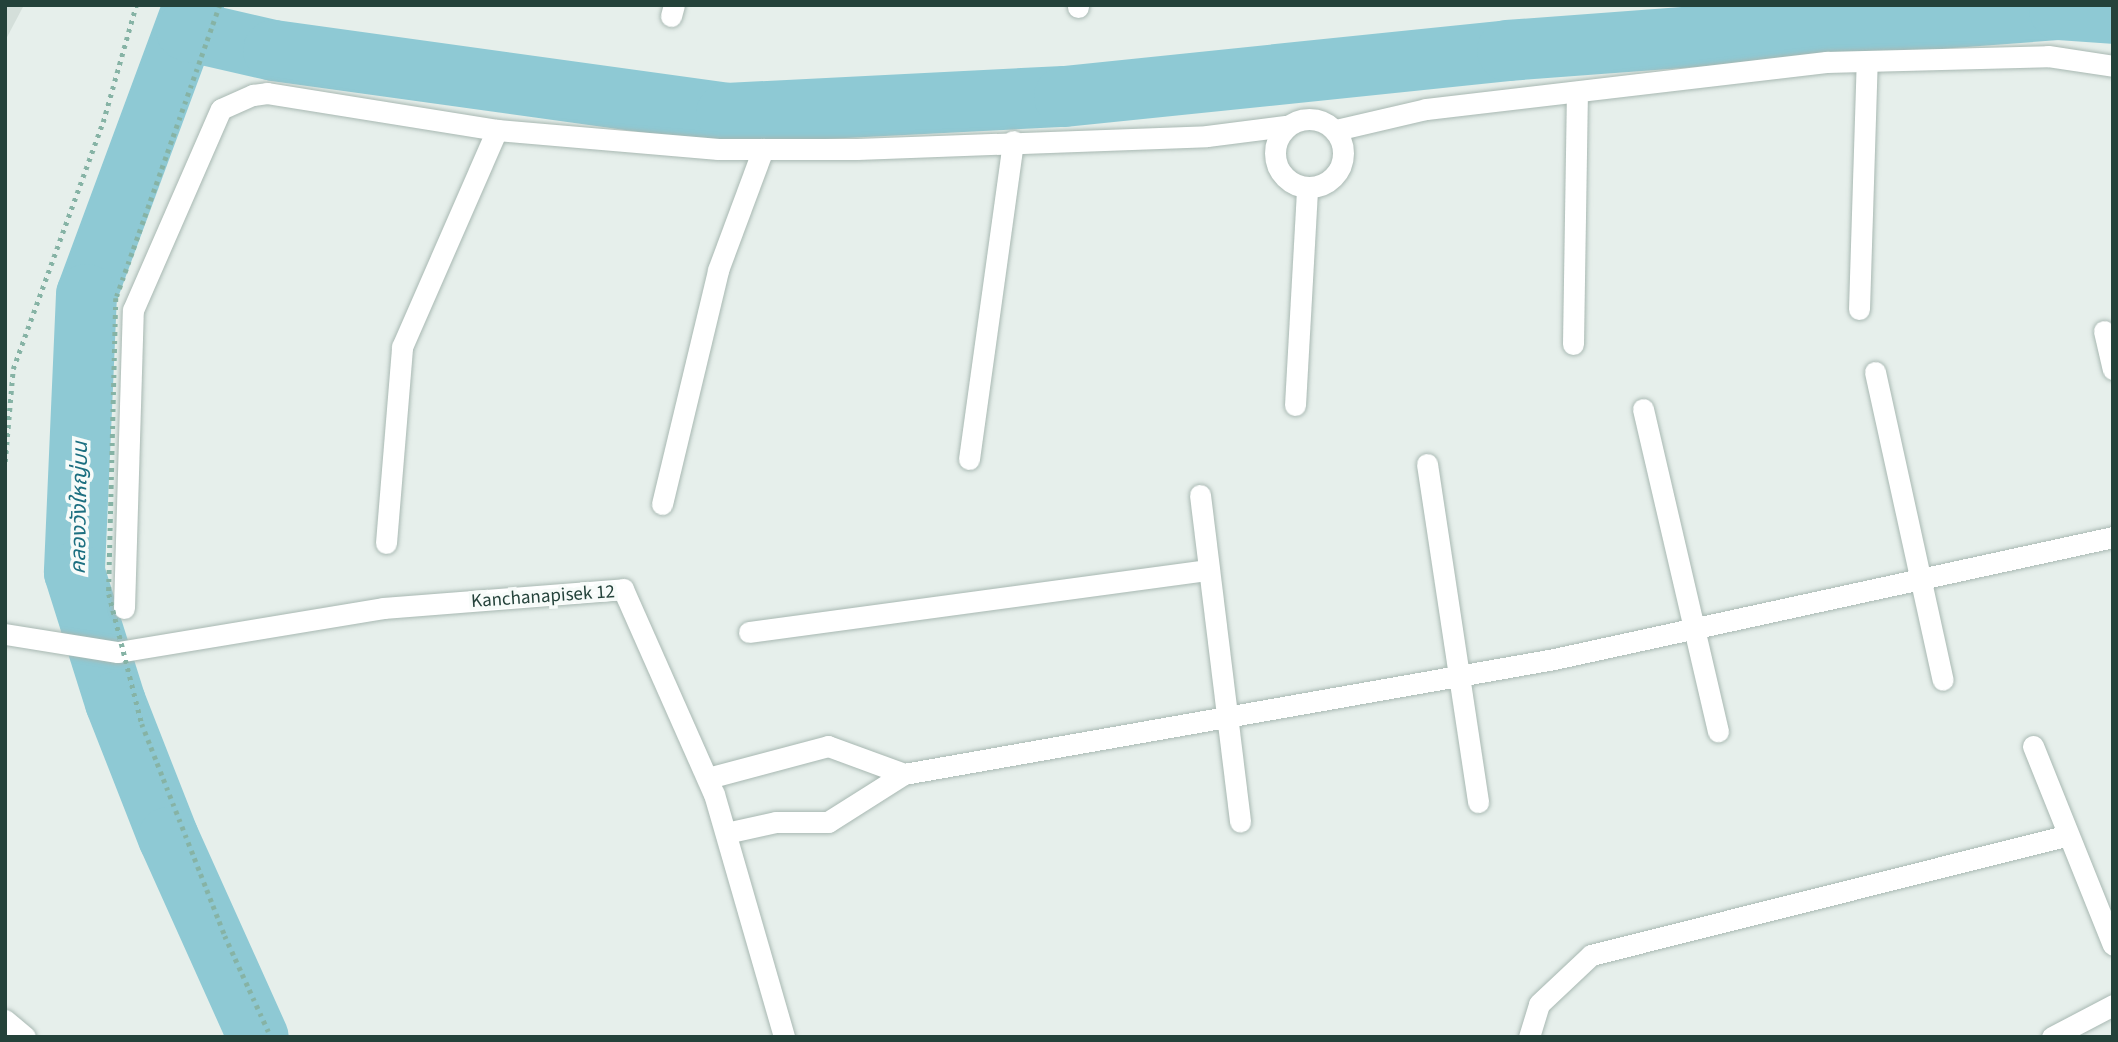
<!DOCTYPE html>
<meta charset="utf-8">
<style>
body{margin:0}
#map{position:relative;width:2118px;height:1042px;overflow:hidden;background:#e6efeb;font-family:"Source Sans 3","Noto Sans Thai",sans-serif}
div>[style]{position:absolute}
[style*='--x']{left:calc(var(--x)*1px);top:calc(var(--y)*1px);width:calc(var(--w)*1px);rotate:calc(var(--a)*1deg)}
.built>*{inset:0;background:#d4dfda}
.river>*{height:61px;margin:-30.5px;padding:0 30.5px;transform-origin:30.5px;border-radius:30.5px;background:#8ec9d4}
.path>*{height:4.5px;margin-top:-2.25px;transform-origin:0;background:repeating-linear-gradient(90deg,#86b3a5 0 3.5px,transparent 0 8.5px)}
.roads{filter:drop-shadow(0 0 2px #a8b8b2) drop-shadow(0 0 2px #a8b8b2)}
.minor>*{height:21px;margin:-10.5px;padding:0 10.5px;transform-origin:10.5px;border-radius:10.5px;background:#fff}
.minor>.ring{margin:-10.5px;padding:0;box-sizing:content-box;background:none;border:21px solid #fff;border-radius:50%}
.path-bridge>*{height:4.5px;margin-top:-2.25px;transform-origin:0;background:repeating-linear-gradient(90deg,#86b3a5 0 3.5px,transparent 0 8.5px)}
span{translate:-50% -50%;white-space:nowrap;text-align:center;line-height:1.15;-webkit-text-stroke:7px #f7fbf9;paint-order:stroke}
.street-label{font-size:19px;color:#24423a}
.water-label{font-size:21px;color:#1c6f80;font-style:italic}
.frame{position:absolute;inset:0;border:7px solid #24423a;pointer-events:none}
</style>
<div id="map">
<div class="built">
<i style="clip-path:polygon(5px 5px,24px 5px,5px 41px)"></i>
</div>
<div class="river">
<i style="--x:193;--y:5;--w:308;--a:110.3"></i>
<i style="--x:86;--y:294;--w:278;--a:92.5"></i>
<i style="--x:74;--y:572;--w:136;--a:72.5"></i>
<i style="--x:115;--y:702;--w:145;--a:68.6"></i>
<i style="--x:168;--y:837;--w:219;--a:65.8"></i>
<i style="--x:186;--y:30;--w:89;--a:12.9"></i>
<i style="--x:273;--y:50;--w:457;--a:7.9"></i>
<i style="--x:726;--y:113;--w:338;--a:-2.9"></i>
<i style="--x:1064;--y:96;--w:445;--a:-5.9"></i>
<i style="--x:1507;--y:50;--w:554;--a:-4.25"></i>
<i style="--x:2059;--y:9;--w:54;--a:4.2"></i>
</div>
<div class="path">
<i style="--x:5;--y:462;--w:93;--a:-85.1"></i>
<i style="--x:13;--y:369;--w:263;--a:-70"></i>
<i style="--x:103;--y:122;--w:122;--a:-74.2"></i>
</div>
<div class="roads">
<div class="minor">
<i style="--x:1078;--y:7;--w:2;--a:-90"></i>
<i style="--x:671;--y:16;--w:11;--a:-75"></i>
<i class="ring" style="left:1275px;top:119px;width:47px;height:47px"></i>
<i style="--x:1336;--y:130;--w:92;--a:-13.1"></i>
<i style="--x:1426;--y:109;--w:403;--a:-6.7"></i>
<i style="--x:1826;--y:62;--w:222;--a:-1.5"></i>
<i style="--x:2048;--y:56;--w:66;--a:8.7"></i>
<i style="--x:1859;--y:309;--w:248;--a:-88.2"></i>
<i style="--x:2104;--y:331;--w:39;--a:77"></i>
<i style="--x:1573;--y:344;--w:250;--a:-89.1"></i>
<i style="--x:1875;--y:372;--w:315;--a:77.6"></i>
<i style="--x:1295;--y:405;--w:216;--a:-86.8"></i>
<i style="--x:1643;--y:409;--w:331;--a:76.9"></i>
<i style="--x:969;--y:459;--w:321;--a:-82.1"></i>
<i style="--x:1427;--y:464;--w:342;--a:81.4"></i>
<i style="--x:1200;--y:495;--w:329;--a:83"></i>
<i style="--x:662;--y:504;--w:241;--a:-76.5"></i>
<i style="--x:718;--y:270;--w:129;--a:-69.6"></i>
<i style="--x:386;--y:543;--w:197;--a:-85.3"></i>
<i style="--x:402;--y:347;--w:237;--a:-66.4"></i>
<i style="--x:124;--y:608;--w:298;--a:-88.3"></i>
<i style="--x:133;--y:310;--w:219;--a:-66.4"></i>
<i style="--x:221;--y:109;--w:35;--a:-24"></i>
<i style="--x:253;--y:95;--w:14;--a:-8"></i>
<i style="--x:267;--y:93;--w:233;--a:9.1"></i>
<i style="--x:497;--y:130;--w:222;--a:4.9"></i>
<i style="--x:718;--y:149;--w:139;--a:0"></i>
<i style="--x:857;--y:149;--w:350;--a:-2.1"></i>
<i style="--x:1207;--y:136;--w:79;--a:-7.3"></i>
<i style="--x:749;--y:632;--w:464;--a:-7.7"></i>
<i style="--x:5;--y:634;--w:114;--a:9.1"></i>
<i style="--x:118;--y:652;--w:270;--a:-9.4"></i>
<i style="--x:384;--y:608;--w:240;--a:-4.5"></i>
<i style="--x:623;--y:589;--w:224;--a:66.1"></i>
<i style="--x:714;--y:794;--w:253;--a:73.9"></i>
<i style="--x:2033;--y:746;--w:214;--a:68.1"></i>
<i style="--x:708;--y:778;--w:124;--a:-14.9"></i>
<i style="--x:828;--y:746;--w:81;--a:20.2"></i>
<i style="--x:726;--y:833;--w:51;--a:-12.4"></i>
<i style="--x:776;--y:822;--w:52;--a:0"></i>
<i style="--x:828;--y:822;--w:90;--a:-32.3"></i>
<i style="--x:904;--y:774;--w:660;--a:-10.03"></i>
<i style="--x:1554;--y:659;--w:572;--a:-12.31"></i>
<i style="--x:5;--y:1020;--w:26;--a:40"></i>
<i style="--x:1529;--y:1037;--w:34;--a:-73"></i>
<i style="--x:1539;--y:1004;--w:71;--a:-43.3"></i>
<i style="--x:1591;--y:955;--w:492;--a:-14.1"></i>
<i style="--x:2052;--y:1037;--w:69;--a:-27.7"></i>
</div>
</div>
<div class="path-bridge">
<i style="--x:220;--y:5;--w:311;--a:109.5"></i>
<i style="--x:116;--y:298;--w:296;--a:91.4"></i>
<i style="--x:109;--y:594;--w:134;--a:75.8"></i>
<i style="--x:142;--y:724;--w:228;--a:68.6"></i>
<i style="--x:225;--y:936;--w:111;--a:65.5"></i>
</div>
<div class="street-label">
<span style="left:543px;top:597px;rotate:-4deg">Kanchanapisek 12</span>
</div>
<div class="water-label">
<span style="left:79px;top:508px;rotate:-89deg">คลองวังใหญ่บน</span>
</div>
<div class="frame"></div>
</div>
